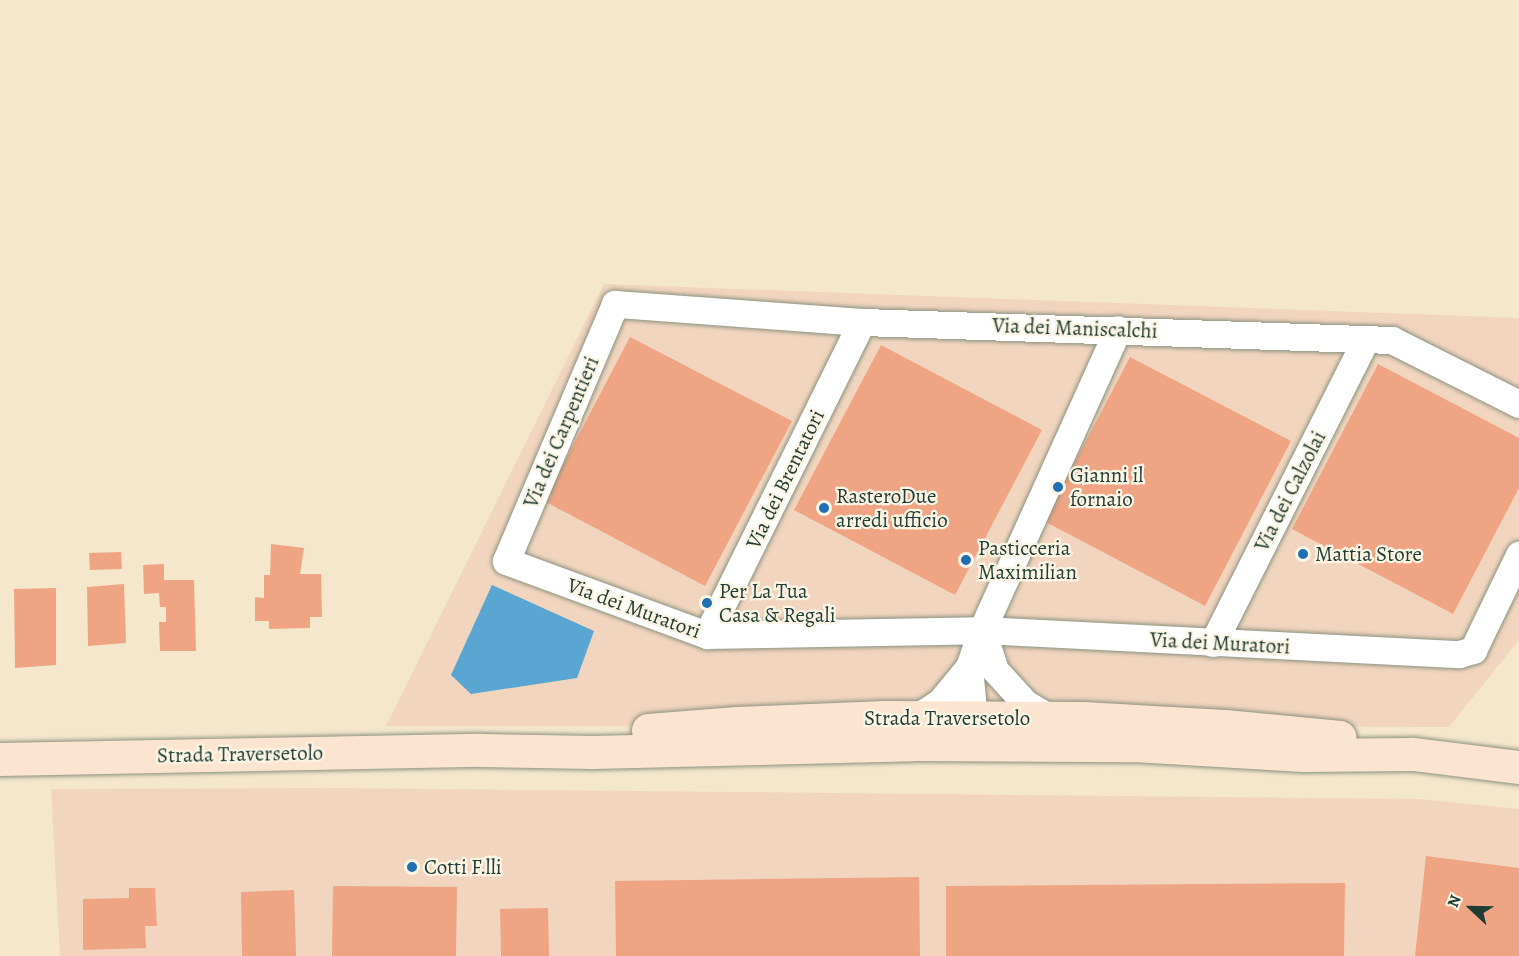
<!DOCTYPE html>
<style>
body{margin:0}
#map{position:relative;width:1519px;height:956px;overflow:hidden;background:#f5e7cc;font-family:Alegreya,serif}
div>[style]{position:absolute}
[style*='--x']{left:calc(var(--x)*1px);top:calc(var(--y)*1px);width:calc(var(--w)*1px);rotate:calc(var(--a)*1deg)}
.built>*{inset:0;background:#f2d5be}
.water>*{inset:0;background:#58a6d1}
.building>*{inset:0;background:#efa584}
.roads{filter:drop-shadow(0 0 2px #8a9280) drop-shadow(0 0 2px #8a9280)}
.street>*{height:27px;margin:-13.5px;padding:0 13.5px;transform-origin:13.5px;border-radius:13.5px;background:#fff}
.secondary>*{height:33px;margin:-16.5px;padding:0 16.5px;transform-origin:16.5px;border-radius:16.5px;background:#fce5d0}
.dots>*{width:16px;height:16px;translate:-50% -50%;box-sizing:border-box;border:3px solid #fcf5e5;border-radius:50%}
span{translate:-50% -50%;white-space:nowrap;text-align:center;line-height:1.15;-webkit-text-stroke:4.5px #fcf5e5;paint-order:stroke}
.street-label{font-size:21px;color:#1f3d34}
.poi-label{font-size:21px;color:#1f3d34}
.left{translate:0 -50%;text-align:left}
.north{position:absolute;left:1441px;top:878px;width:60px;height:60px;-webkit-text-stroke:4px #fcf5e5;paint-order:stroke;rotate:292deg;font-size:16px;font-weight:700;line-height:24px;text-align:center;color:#1f3d34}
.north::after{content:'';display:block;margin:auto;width:21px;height:27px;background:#1f3d34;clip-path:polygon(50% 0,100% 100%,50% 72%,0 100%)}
</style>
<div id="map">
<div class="built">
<i style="clip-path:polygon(604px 284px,1519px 318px,1519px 640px,1449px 727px,386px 726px)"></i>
<i style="clip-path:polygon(335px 788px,1420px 799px,1519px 809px,1519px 956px,60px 956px,51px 789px)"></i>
</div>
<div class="water">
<i style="clip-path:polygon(492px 585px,594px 631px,577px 678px,471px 694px,451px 675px)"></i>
</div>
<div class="building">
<i style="clip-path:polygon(630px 337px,792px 421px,705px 586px,544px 501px)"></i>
<i style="clip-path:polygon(881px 345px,1042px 430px,955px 595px,794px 510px)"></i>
<i style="clip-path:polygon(1130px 357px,1291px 441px,1205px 606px,1044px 521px)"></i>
<i style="clip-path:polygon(1378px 364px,1519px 438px,1519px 488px,1453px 614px,1292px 529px)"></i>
<i style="clip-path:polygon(271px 544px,304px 548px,300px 574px,321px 574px,322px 617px,310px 617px,310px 628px,269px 629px,269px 621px,255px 621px,255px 597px,264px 598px,264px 575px,270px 575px)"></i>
<i style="clip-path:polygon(121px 552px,122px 569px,90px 570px,89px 553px)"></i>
<i style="clip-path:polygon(164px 564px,164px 580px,194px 580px,196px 651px,160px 651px,159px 622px,166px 622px,166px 607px,160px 607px,159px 593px,144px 594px,143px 565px)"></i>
<i style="clip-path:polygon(124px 584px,126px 643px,88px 646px,87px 587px)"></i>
<i style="clip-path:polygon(56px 588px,56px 665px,15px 668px,14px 589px)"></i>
<i style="clip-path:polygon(1426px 856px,1519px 868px,1519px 956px,1415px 956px)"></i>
<i style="clip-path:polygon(919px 877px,920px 956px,616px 956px,615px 881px)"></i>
<i style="clip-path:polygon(1345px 883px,1344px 956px,946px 956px,946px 886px)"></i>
<i style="clip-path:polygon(333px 886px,457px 887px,456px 956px,332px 956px)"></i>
<i style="clip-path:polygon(129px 888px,155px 888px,157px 926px,145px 926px,146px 948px,83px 950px,83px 899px,129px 898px)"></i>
<i style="clip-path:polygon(294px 890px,296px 956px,242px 956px,241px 892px)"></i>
<i style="clip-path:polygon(548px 908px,549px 956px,501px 956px,500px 909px)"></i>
</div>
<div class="roads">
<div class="street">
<i style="--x:1519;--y:404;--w:142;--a:-153.3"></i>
<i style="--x:1392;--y:340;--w:530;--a:-178.05"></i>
<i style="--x:862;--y:322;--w:248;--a:-175.8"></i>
<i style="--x:615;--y:304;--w:279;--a:113"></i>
<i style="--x:506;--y:561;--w:214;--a:20.2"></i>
<i style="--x:707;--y:635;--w:275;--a:-1"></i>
<i style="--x:982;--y:630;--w:478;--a:2.9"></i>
<i style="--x:1459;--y:654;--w:15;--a:-16"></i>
<i style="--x:1473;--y:650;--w:106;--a:-64.2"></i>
<i style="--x:982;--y:630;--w:42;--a:72"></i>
<i style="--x:995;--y:670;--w:45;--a:47.7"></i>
<i style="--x:1025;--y:703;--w:29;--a:31"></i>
<i style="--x:707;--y:635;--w:349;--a:-63.7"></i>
<i style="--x:1213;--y:643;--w:340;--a:-63.3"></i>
<i style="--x:969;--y:667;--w:42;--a:84.6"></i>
<i style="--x:910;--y:717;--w:16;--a:-18"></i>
<i style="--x:925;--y:712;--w:18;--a:-34"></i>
<i style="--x:940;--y:702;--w:45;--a:-50.4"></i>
<i style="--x:969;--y:667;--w:39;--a:-71"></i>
<i style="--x:982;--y:630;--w:330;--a:-65.7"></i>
</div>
<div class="secondary">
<i style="--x:648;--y:730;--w:89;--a:-4.5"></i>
<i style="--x:737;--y:723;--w:148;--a:-2.3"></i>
<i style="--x:885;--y:717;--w:198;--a:0.3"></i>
<i style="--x:1083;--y:718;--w:142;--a:3.2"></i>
<i style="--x:1225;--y:726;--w:115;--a:5.5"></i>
<i style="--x:0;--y:759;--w:480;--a:-1.1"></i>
<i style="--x:480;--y:750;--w:113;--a:1"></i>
<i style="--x:593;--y:752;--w:320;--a:-1.4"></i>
<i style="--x:913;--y:744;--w:221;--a:0.3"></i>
<i style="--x:1134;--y:745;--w:169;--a:3.4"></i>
<i style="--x:1303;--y:755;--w:110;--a:-0.5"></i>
<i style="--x:1413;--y:754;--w:107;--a:7"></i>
</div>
</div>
<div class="dots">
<i style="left:1058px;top:487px;background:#1f6fb2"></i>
<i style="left:824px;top:508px;background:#1f6fb2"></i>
<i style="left:1303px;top:554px;background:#1f6fb2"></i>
<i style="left:966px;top:560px;background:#1f6fb2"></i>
<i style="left:707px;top:603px;background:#1f6fb2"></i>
<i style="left:412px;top:867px;background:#1f6fb2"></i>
</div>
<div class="street-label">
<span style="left:1075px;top:328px;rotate:2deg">Via dei Maniscalchi</span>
<span style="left:561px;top:432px;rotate:-67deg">Via dei Carpentieri</span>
<span style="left:785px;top:479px;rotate:-64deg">Via dei Brentatori</span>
<span style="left:1290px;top:491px;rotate:-63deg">Via dei Calzolai</span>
<span style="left:634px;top:608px;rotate:20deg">Via dei Muratori</span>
<span style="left:1220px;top:643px;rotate:3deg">Via dei Muratori</span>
<span style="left:947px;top:718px">Strada Traversetolo</span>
<span style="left:240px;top:754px;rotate:-1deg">Strada Traversetolo</span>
</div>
<div class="poi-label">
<span class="left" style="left:1070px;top:487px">Gianni il<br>fornaio</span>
<span class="left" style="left:836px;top:508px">RasteroDue<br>arredi ufficio</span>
<span class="left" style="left:978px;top:560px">Pasticceria<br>Maximilian</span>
<span class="left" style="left:1315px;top:554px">Mattia Store</span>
<span class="left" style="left:719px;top:603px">Per La Tua<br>Casa &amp; Regali</span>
<span class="left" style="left:424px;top:867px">Cotti F.lli</span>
</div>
<div class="north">N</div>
</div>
